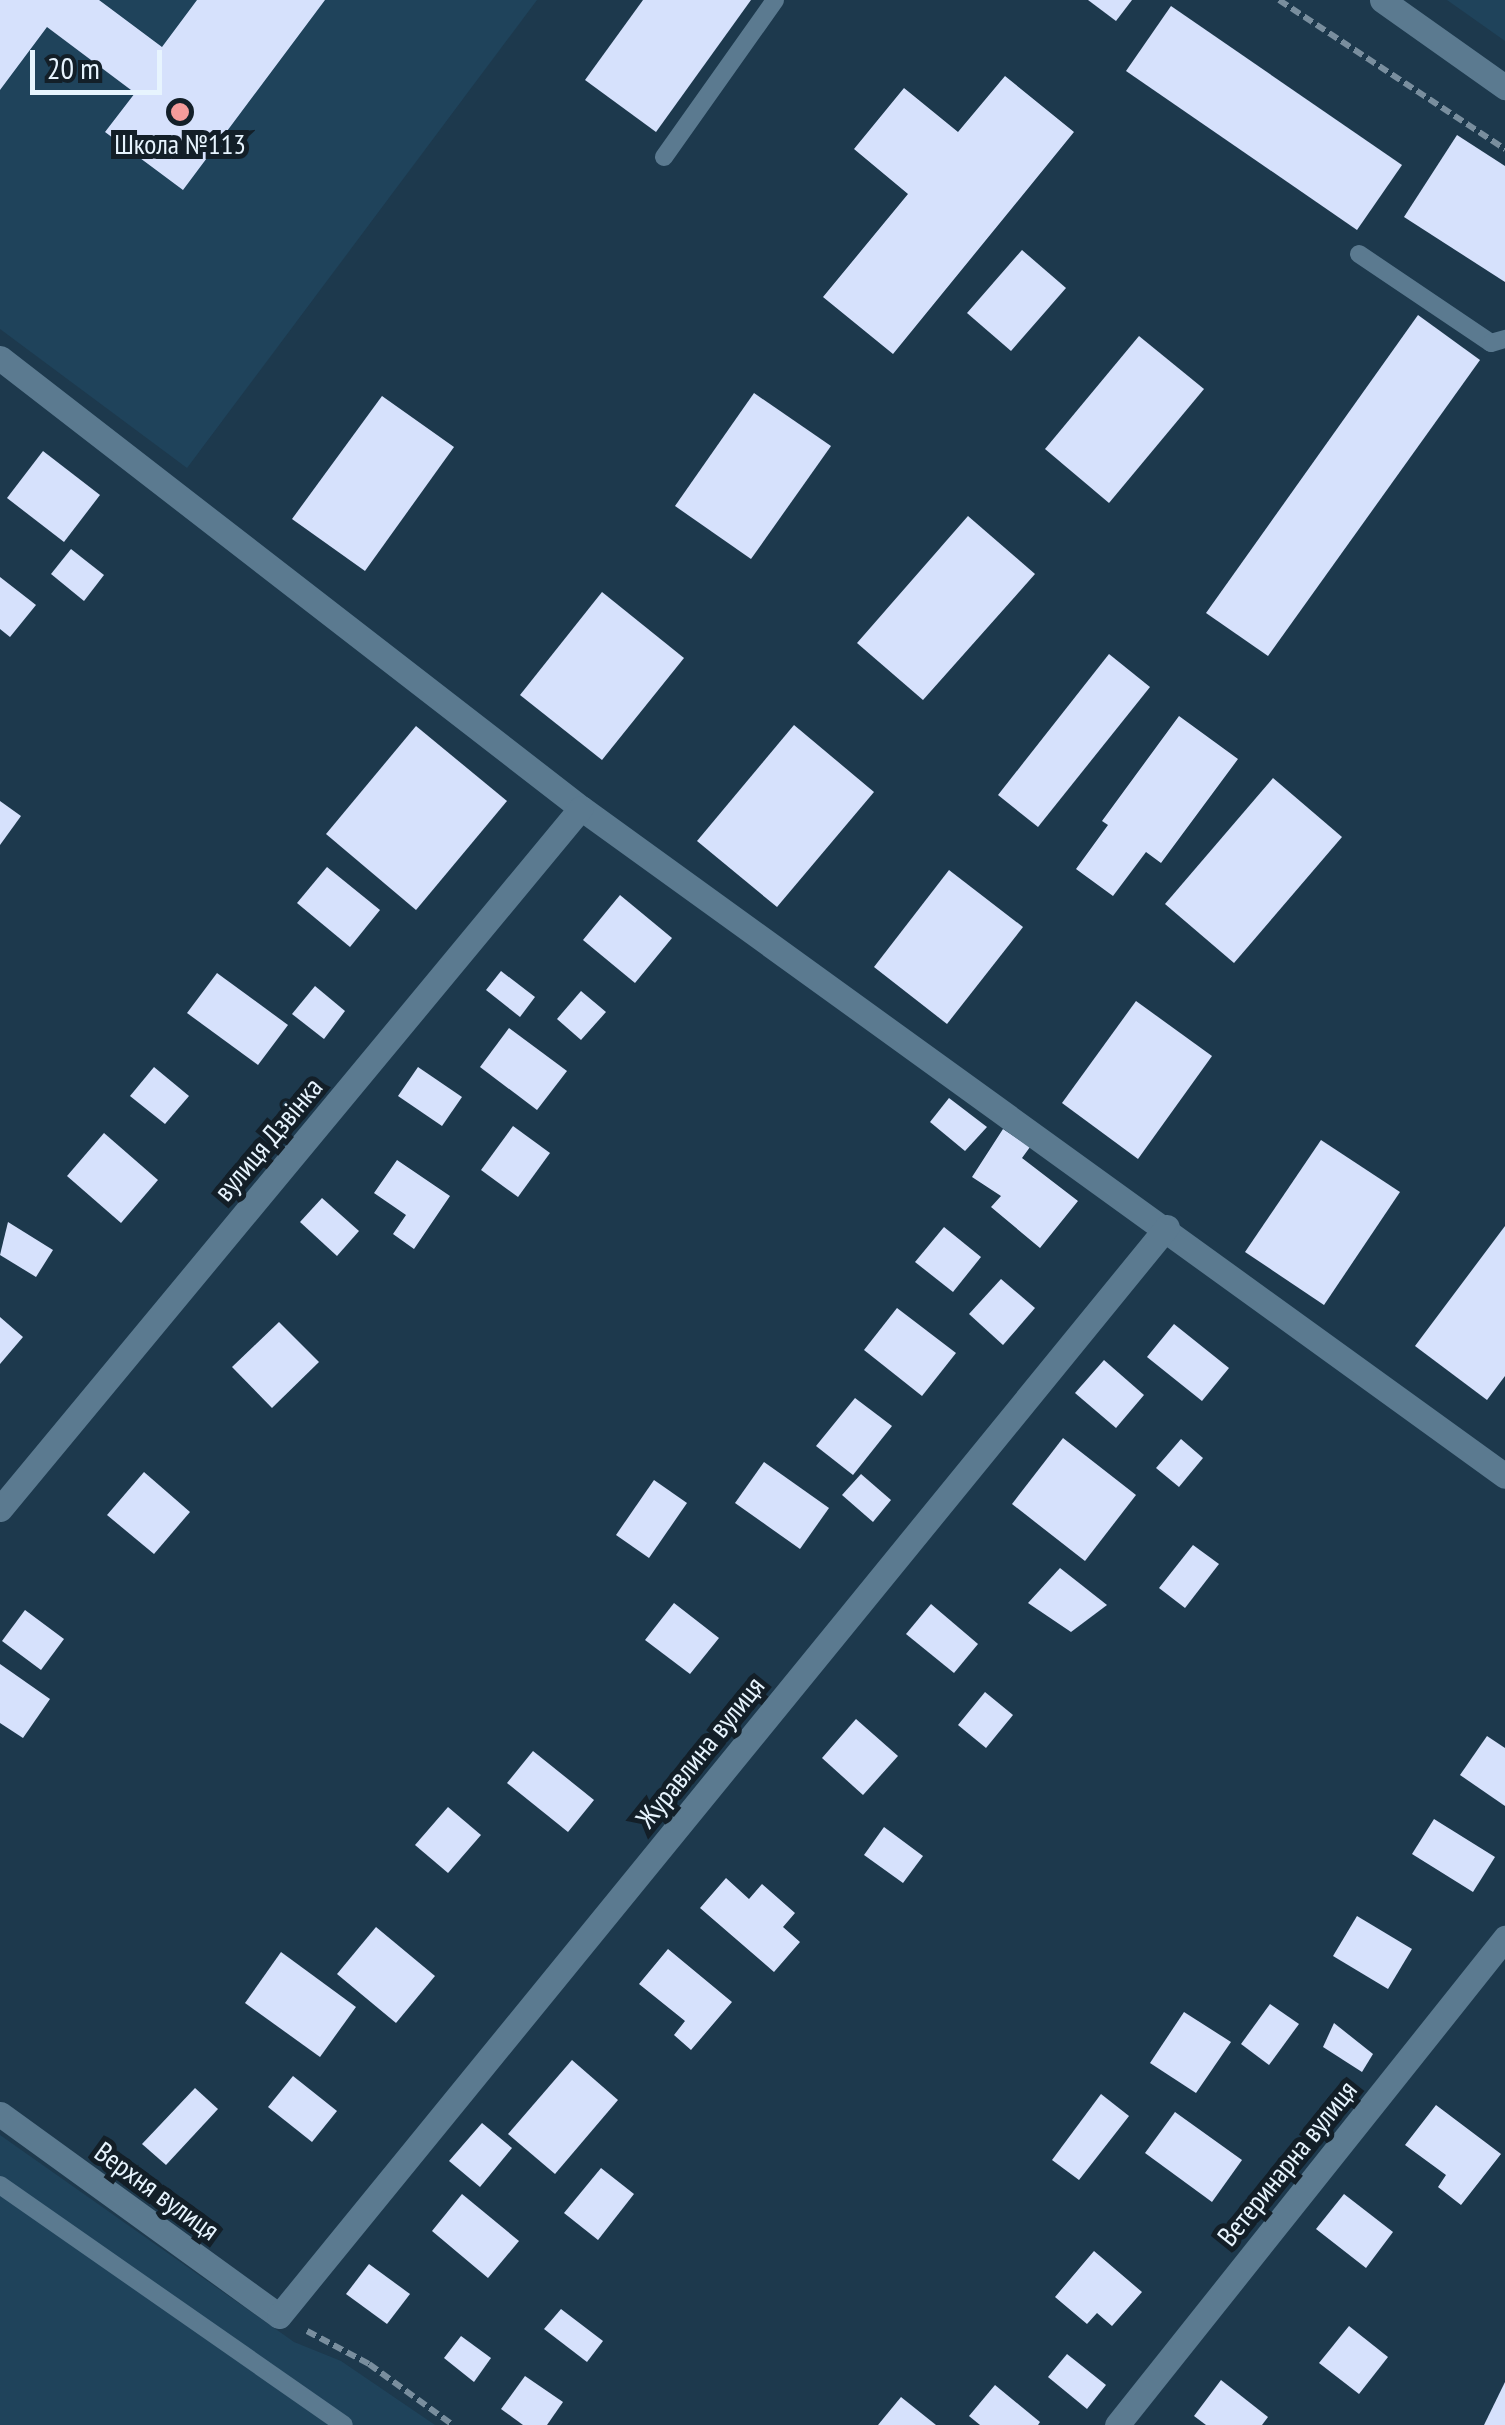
<!DOCTYPE html>
<meta charset="utf-8">
<style>
body{margin:0}
#map{position:relative;width:1505px;height:2425px;overflow:hidden;background:#1d394d;font-family:"PT Sans Narrow",sans-serif}
div>[style]{position:absolute}
[style*='--x']{left:calc(var(--x)*1px);top:calc(var(--y)*1px);width:calc(var(--w)*1px);rotate:calc(var(--a)*1deg)}
.built>*{inset:0;background:#1f435b}
.building>*{inset:0;background:#d6e1fc}
.path>*{height:6px;margin-top:-3px;transform-origin:0;background:repeating-linear-gradient(90deg,#798e9e 0 10px,transparent 0 15px)}
.service>*{height:18px;margin:-9px;padding:0 9px;transform-origin:9px;border-radius:9px;background:#5b7a90}
.minor>*{height:25px;margin:-12.5px;padding:0 12.5px;transform-origin:12.5px;border-radius:12.5px;background:#5b7a90}
.dots>*{width:28px;height:28px;translate:-50% -50%;box-sizing:border-box;border:5px solid #131f28;border-radius:50%}
span{translate:-50% -50%;white-space:nowrap;text-align:center;line-height:1.15;-webkit-text-stroke:10px #131f28;paint-order:stroke}
.poi-label{font-size:28px;color:#e7f4fe}
.street-label{font-size:28px;color:#e7f4fe}
.scale{position:absolute;left:30px;top:50px;width:132px;height:45px;box-sizing:border-box;border:5px solid #e7f4fe;border-top:0;padding-left:12px;font-size:30px;line-height:35px;white-space:nowrap;color:#e7f4fe;-webkit-text-stroke:8px #131f28;paint-order:stroke}
</style>
<div id="map">
<div class="built">
<i style="clip-path:polygon(0 0,537px 0,187px 468px,0 329px)"></i>
<i style="clip-path:polygon(1447px 0,1505px 0,1505px 41px)"></i>
<i style="clip-path:polygon(0 2135px,294px 2342px,341px 2361px,435px 2425px,0 2425px)"></i>
</div>
<div class="building">
<i style="clip-path:polygon(0 0,99px 0,162px 47px,197px 0,325px 0,183px 190px,105px 132px,135px 93px,47px 27px,0 90px)"></i>
<i style="clip-path:polygon(643px 0,751px 0,656px 132px,585px 80px)"></i>
<i style="clip-path:polygon(1088px 0,1132px 0,1116px 21px)"></i>
<i style="clip-path:polygon(1171px 6px,1402px 165px,1357px 230px,1126px 71px)"></i>
<i style="clip-path:polygon(1005px 76px,1074px 132px,893px 354px,823px 297px,908px 194px,854px 149px,904px 88px,958px 132px)"></i>
<i style="clip-path:polygon(1457px 135px,1505px 166px,1505px 282px,1404px 217px)"></i>
<i style="clip-path:polygon(1022px 250px,1066px 288px,1011px 351px,967px 313px)"></i>
<i style="clip-path:polygon(1418px 315px,1480px 360px,1268px 656px,1206px 613px)"></i>
<i style="clip-path:polygon(1139px 336px,1204px 389px,1109px 503px,1045px 449px)"></i>
<i style="clip-path:polygon(754px 393px,831px 446px,751px 559px,675px 506px)"></i>
<i style="clip-path:polygon(382px 396px,454px 447px,365px 571px,292px 519px)"></i>
<i style="clip-path:polygon(43px 451px,100px 495px,64px 542px,7px 498px)"></i>
<i style="clip-path:polygon(968px 516px,1035px 574px,923px 700px,857px 643px)"></i>
<i style="clip-path:polygon(71px 549px,104px 575px,84px 601px,51px 574px)"></i>
<i style="clip-path:polygon(0 577px,36px 605px,10px 637px,0 629px)"></i>
<i style="clip-path:polygon(602px 592px,684px 658px,602px 760px,520px 695px)"></i>
<i style="clip-path:polygon(1109px 654px,1150px 687px,1038px 827px,998px 795px)"></i>
<i style="clip-path:polygon(1179px 716px,1238px 759px,1161px 863px,1146px 852px,1113px 896px,1076px 869px,1108px 825px,1102px 821px)"></i>
<i style="clip-path:polygon(794px 725px,874px 792px,777px 907px,697px 841px)"></i>
<i style="clip-path:polygon(416px 726px,507px 801px,416px 910px,326px 834px)"></i>
<i style="clip-path:polygon(1273px 778px,1342px 837px,1234px 963px,1165px 904px)"></i>
<i style="clip-path:polygon(0 801px,21px 816px,0 845px)"></i>
<i style="clip-path:polygon(327px 867px,380px 910px,350px 947px,297px 903px)"></i>
<i style="clip-path:polygon(949px 870px,1023px 927px,947px 1024px,874px 967px)"></i>
<i style="clip-path:polygon(620px 895px,672px 938px,635px 983px,583px 940px)"></i>
<i style="clip-path:polygon(501px 971px,535px 997px,520px 1017px,486px 990px)"></i>
<i style="clip-path:polygon(217px 973px,288px 1025px,258px 1065px,187px 1013px)"></i>
<i style="clip-path:polygon(315px 986px,345px 1011px,324px 1039px,292px 1014px)"></i>
<i style="clip-path:polygon(581px 991px,606px 1012px,581px 1040px,557px 1019px)"></i>
<i style="clip-path:polygon(1136px 1001px,1212px 1056px,1138px 1159px,1062px 1103px)"></i>
<i style="clip-path:polygon(509px 1028px,567px 1071px,537px 1110px,480px 1067px)"></i>
<i style="clip-path:polygon(154px 1067px,189px 1096px,165px 1124px,130px 1096px)"></i>
<i style="clip-path:polygon(418px 1067px,462px 1097px,442px 1126px,398px 1096px)"></i>
<i style="clip-path:polygon(949px 1098px,987px 1127px,965px 1151px,930px 1122px)"></i>
<i style="clip-path:polygon(513px 1126px,550px 1153px,518px 1197px,481px 1170px)"></i>
<i style="clip-path:polygon(1003px 1129px,1030px 1147px,1022px 1158px,1078px 1201px,1040px 1248px,991px 1207px,1001px 1196px,972px 1177px)"></i>
<i style="clip-path:polygon(104px 1133px,158px 1180px,121px 1223px,67px 1176px)"></i>
<i style="clip-path:polygon(1321px 1140px,1400px 1192px,1324px 1305px,1245px 1252px)"></i>
<i style="clip-path:polygon(397px 1160px,450px 1196px,414px 1249px,393px 1234px,406px 1215px,374px 1193px)"></i>
<i style="clip-path:polygon(322px 1198px,359px 1231px,337px 1256px,300px 1222px)"></i>
<i style="clip-path:polygon(8px 1222px,53px 1250px,36px 1277px,0 1255px)"></i>
<i style="clip-path:polygon(1505px 1226px,1505px 1376px,1487px 1400px,1415px 1346px)"></i>
<i style="clip-path:polygon(944px 1227px,981px 1257px,953px 1292px,915px 1262px)"></i>
<i style="clip-path:polygon(1001px 1279px,1035px 1308px,1003px 1345px,969px 1314px)"></i>
<i style="clip-path:polygon(897px 1308px,956px 1353px,922px 1396px,864px 1350px)"></i>
<i style="clip-path:polygon(0 1317px,23px 1337px,0 1364px)"></i>
<i style="clip-path:polygon(279px 1322px,319px 1362px,272px 1408px,232px 1367px)"></i>
<i style="clip-path:polygon(1174px 1324px,1229px 1368px,1202px 1401px,1147px 1357px)"></i>
<i style="clip-path:polygon(1104px 1360px,1144px 1395px,1116px 1428px,1075px 1393px)"></i>
<i style="clip-path:polygon(855px 1398px,892px 1426px,853px 1475px,816px 1446px)"></i>
<i style="clip-path:polygon(1063px 1438px,1136px 1495px,1085px 1561px,1012px 1504px)"></i>
<i style="clip-path:polygon(1181px 1439px,1203px 1458px,1179px 1487px,1156px 1468px)"></i>
<i style="clip-path:polygon(764px 1462px,829px 1508px,800px 1549px,735px 1503px)"></i>
<i style="clip-path:polygon(144px 1472px,190px 1512px,154px 1554px,107px 1515px)"></i>
<i style="clip-path:polygon(861px 1474px,891px 1500px,873px 1522px,842px 1495px)"></i>
<i style="clip-path:polygon(654px 1480px,687px 1503px,649px 1558px,616px 1535px)"></i>
<i style="clip-path:polygon(1193px 1545px,1219px 1564px,1185px 1608px,1159px 1588px)"></i>
<i style="clip-path:polygon(1060px 1568px,1107px 1605px,1071px 1632px,1028px 1603px)"></i>
<i style="clip-path:polygon(674px 1603px,719px 1638px,690px 1674px,645px 1640px)"></i>
<i style="clip-path:polygon(931px 1604px,978px 1644px,954px 1673px,906px 1634px)"></i>
<i style="clip-path:polygon(25px 1610px,64px 1639px,41px 1670px,2px 1641px)"></i>
<i style="clip-path:polygon(0 1664px,50px 1699px,23px 1738px,0 1723px)"></i>
<i style="clip-path:polygon(985px 1692px,1013px 1715px,986px 1748px,958px 1725px)"></i>
<i style="clip-path:polygon(856px 1719px,898px 1756px,863px 1795px,822px 1758px)"></i>
<i style="clip-path:polygon(1487px 1736px,1505px 1748px,1505px 1806px,1460px 1775px)"></i>
<i style="clip-path:polygon(533px 1751px,594px 1800px,568px 1832px,507px 1783px)"></i>
<i style="clip-path:polygon(448px 1807px,481px 1835px,448px 1873px,415px 1845px)"></i>
<i style="clip-path:polygon(1434px 1819px,1495px 1857px,1473px 1892px,1412px 1854px)"></i>
<i style="clip-path:polygon(884px 1827px,923px 1856px,903px 1883px,864px 1855px)"></i>
<i style="clip-path:polygon(726px 1878px,749px 1899px,762px 1884px,795px 1913px,783px 1927px,800px 1942px,774px 1972px,700px 1908px)"></i>
<i style="clip-path:polygon(1357px 1916px,1412px 1949px,1388px 1989px,1333px 1956px)"></i>
<i style="clip-path:polygon(376px 1927px,435px 1976px,396px 2023px,337px 1974px)"></i>
<i style="clip-path:polygon(668px 1949px,732px 2002px,691px 2050px,674px 2035px,685px 2021px,639px 1984px)"></i>
<i style="clip-path:polygon(281px 1952px,356px 2007px,320px 2057px,245px 2003px)"></i>
<i style="clip-path:polygon(1270px 2004px,1299px 2024px,1269px 2065px,1241px 2044px)"></i>
<i style="clip-path:polygon(1184px 2012px,1231px 2042px,1196px 2093px,1150px 2063px)"></i>
<i style="clip-path:polygon(1334px 2023px,1373px 2054px,1362px 2072px,1323px 2047px)"></i>
<i style="clip-path:polygon(572px 2060px,618px 2100px,555px 2174px,508px 2134px)"></i>
<i style="clip-path:polygon(293px 2076px,337px 2111px,312px 2142px,268px 2107px)"></i>
<i style="clip-path:polygon(195px 2088px,218px 2109px,166px 2165px,142px 2144px)"></i>
<i style="clip-path:polygon(1101px 2094px,1129px 2116px,1079px 2180px,1052px 2160px)"></i>
<i style="clip-path:polygon(1436px 2105px,1501px 2154px,1461px 2205px,1438px 2187px,1446px 2175px,1405px 2145px)"></i>
<i style="clip-path:polygon(1175px 2112px,1242px 2160px,1212px 2202px,1145px 2153px)"></i>
<i style="clip-path:polygon(482px 2123px,512px 2148px,480px 2187px,449px 2161px)"></i>
<i style="clip-path:polygon(601px 2168px,634px 2194px,598px 2240px,564px 2213px)"></i>
<i style="clip-path:polygon(462px 2194px,519px 2241px,488px 2278px,432px 2231px)"></i>
<i style="clip-path:polygon(1344px 2194px,1393px 2232px,1366px 2268px,1316px 2229px)"></i>
<i style="clip-path:polygon(1094px 2251px,1142px 2292px,1112px 2326px,1097px 2313px,1087px 2324px,1055px 2297px)"></i>
<i style="clip-path:polygon(369px 2264px,410px 2294px,387px 2324px,346px 2294px)"></i>
<i style="clip-path:polygon(561px 2309px,603px 2341px,587px 2362px,544px 2329px)"></i>
<i style="clip-path:polygon(1349px 2326px,1388px 2357px,1359px 2394px,1319px 2363px)"></i>
<i style="clip-path:polygon(461px 2336px,491px 2358px,474px 2382px,444px 2358px)"></i>
<i style="clip-path:polygon(1067px 2354px,1106px 2385px,1087px 2409px,1048px 2377px)"></i>
<i style="clip-path:polygon(525px 2376px,563px 2402px,547px 2425px,523px 2425px,501px 2409px)"></i>
<i style="clip-path:polygon(1221px 2380px,1268px 2417px,1262px 2425px,1206px 2425px,1194px 2416px)"></i>
<i style="clip-path:polygon(1505px 2382px,1505px 2425px,1484px 2425px)"></i>
<i style="clip-path:polygon(995px 2385px,1040px 2422px,1038px 2425px,980px 2425px,969px 2416px)"></i>
<i style="clip-path:polygon(901px 2397px,936px 2425px,878px 2425px)"></i>
</div>
<div class="path">
<i style="--x:1279;--y:0;--w:271;--a:33.4"></i>
<i style="--x:307;--y:2331;--w:70;--a:28"></i>
<i style="--x:369;--y:2364;--w:104;--a:36"></i>
</div>
<div class="service">
<i style="--x:664;--y:157;--w:192;--a:-54.7"></i>
<i style="--x:1359;--y:254;--w:159;--a:34"></i>
<i style="--x:1491;--y:343;--w:15;--a:-16"></i>
<i style="--x:0;--y:2185;--w:419;--a:34.9"></i>
</div>
<div class="minor">
<i style="--x:1382;--y:0;--w:151;--a:35.3"></i>
<i style="--x:0;--y:358;--w:735;--a:37.76"></i>
<i style="--x:581;--y:808;--w:1140;--a:35.86"></i>
<i style="--x:0;--y:1509;--w:910;--a:-50.35"></i>
<i style="--x:0;--y:2114;--w:344;--a:35.9"></i>
<i style="--x:279;--y:2316;--w:1405;--a:-50.81"></i>
<i style="--x:1117;--y:2425;--w:623;--a:-51.46"></i>
</div>
<div class="dots">
<i style="left:180px;top:112px;background:#f59b9a"></i>
</div>
<div class="poi-label">
<span style="left:180px;top:144px">Школа №113</span>
</div>
<div class="street-label">
<span style="left:268px;top:1139px;rotate:-50deg">вулиця Дзвінка</span>
<span style="left:700px;top:1752px;rotate:-51deg">Журавлина вулиця</span>
<span style="left:1287px;top:2163px;rotate:-51deg">Ветеринарна вулиця</span>
<span style="left:157px;top:2191px;rotate:36deg">Верхня вулиця</span>
</div>
<div class="scale">20 m</div>
</div>
